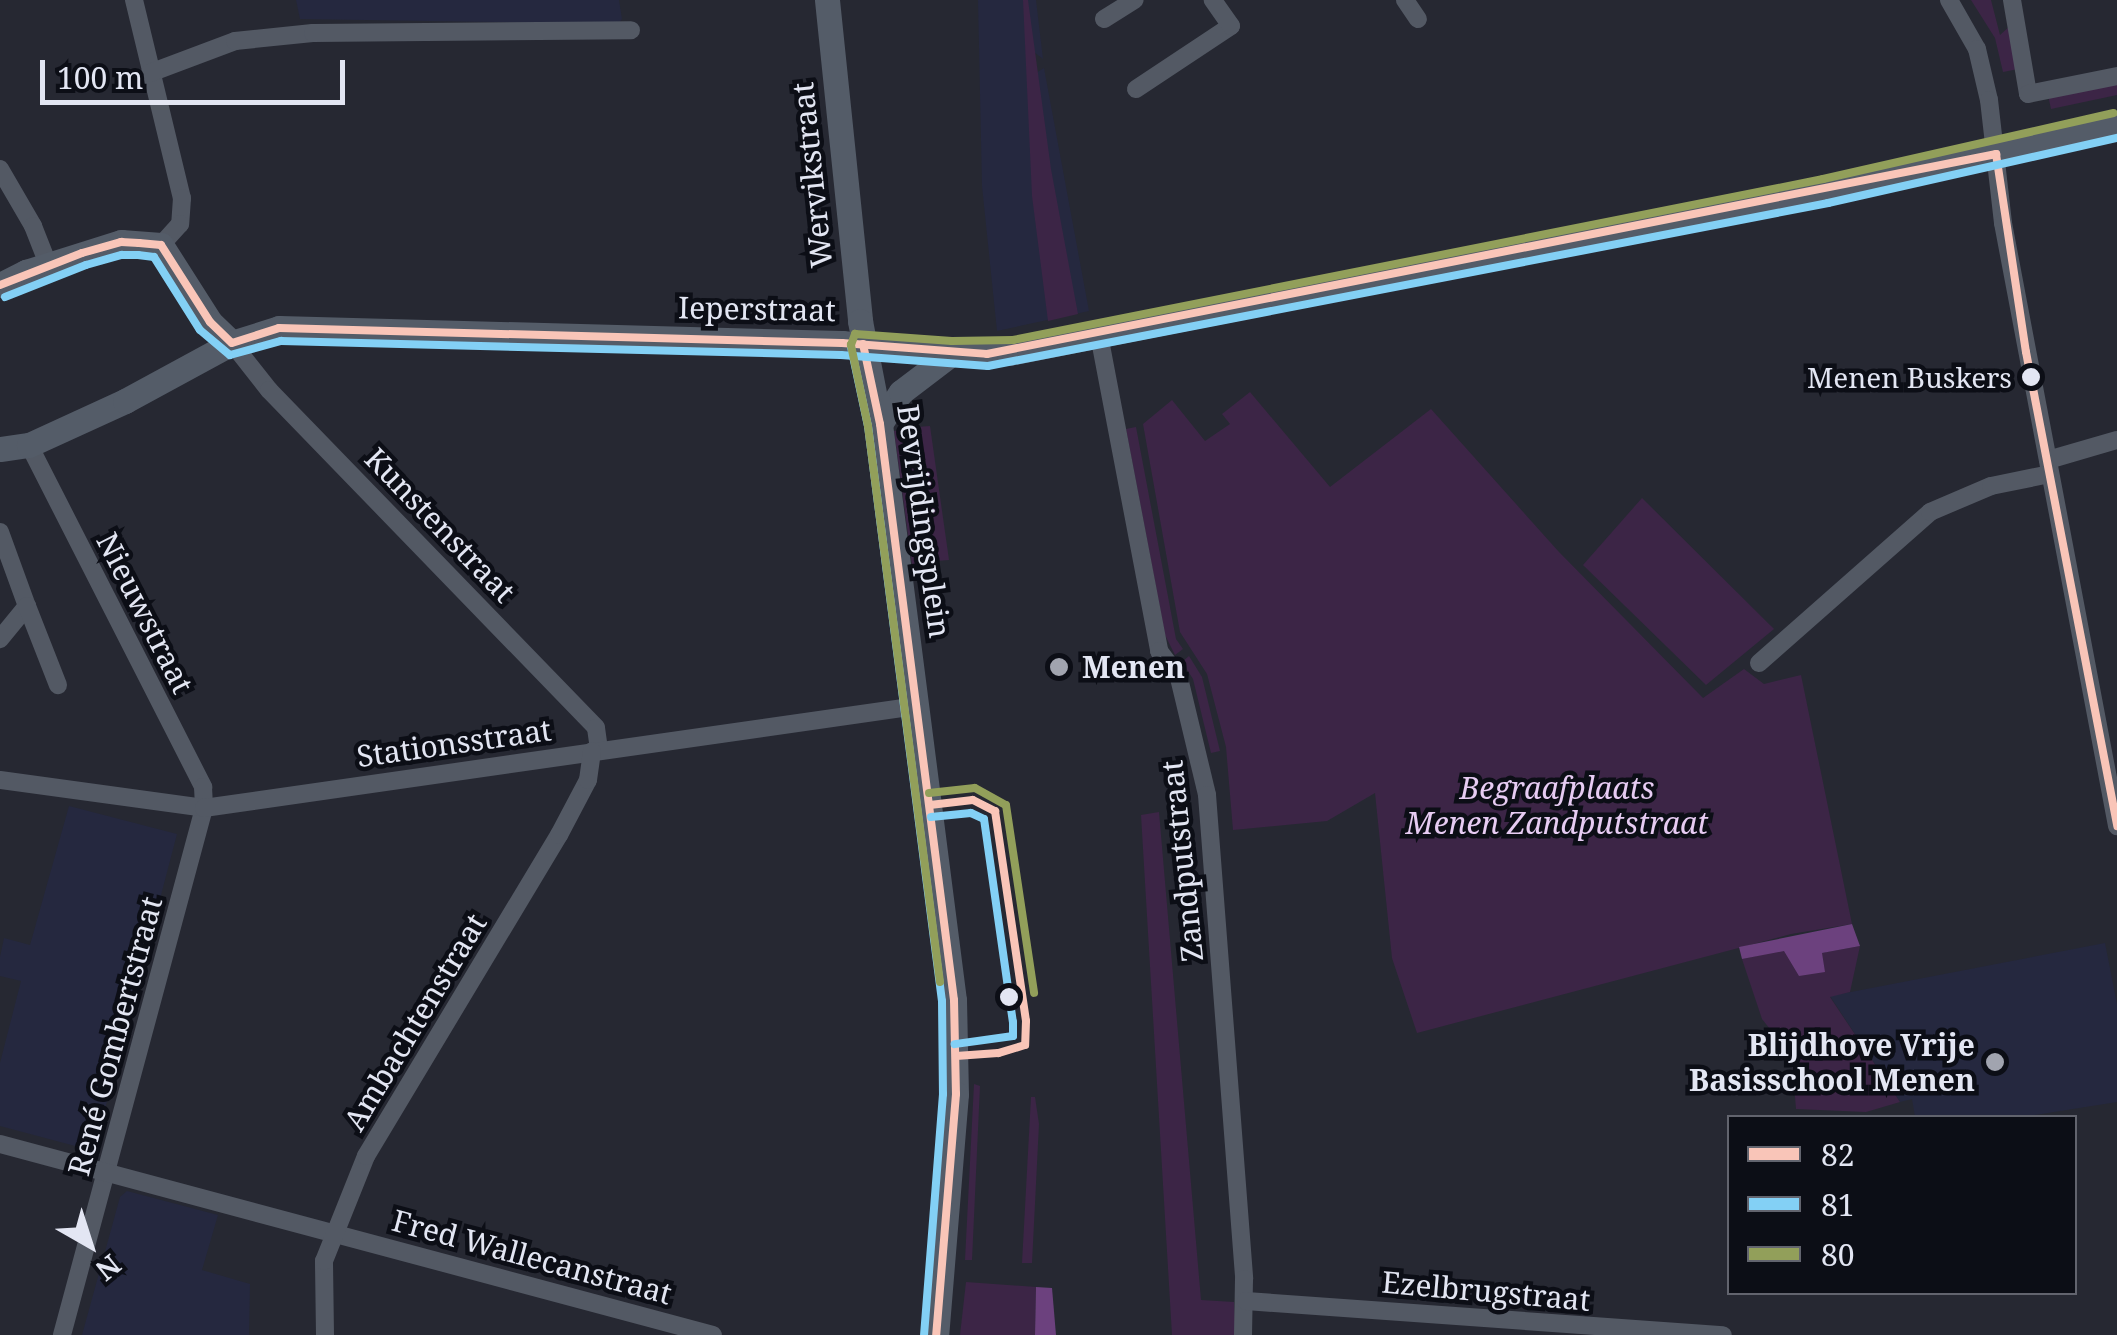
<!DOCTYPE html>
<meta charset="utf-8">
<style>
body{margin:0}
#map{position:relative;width:2117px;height:1335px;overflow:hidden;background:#262832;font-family:"Noto Serif",serif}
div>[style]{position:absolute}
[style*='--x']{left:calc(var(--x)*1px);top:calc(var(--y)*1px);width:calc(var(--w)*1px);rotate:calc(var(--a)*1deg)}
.built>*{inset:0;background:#25283f}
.green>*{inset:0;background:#3c2546}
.forest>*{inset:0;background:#6c417e}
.street>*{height:18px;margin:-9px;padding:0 9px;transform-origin:9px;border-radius:9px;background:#535964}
.secondary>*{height:25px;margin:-12.5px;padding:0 12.5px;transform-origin:12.5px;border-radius:12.5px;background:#545c68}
.bus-1>*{height:8px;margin:-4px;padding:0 4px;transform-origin:4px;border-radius:4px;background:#f9c5b8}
.bus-2>*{height:8px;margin:-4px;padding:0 4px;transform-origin:4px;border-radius:4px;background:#83d0f5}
.bus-3>*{height:8px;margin:-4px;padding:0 4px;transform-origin:4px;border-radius:4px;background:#929f5a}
.dots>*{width:28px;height:28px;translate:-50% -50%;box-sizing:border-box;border:5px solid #0c0e16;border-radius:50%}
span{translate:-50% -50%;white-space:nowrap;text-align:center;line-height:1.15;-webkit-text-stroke:9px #0c0e16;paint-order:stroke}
.bus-label{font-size:28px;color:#e3e6f3}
.right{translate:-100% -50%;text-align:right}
.street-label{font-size:30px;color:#e3e6f3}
.poi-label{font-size:30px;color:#e3e6f3;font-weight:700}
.left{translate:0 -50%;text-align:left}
.park-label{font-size:30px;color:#e7ccf3;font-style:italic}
.legend{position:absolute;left:1727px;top:1115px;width:350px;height:180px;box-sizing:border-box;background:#0c0e16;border:2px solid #62646e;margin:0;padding:12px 18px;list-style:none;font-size:30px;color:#e3e6f3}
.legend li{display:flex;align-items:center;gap:20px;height:50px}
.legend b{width:50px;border:2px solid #62646e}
.north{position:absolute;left:40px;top:1195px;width:100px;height:100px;-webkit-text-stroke:8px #0c0e16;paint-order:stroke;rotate:141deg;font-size:28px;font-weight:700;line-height:40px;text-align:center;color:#e3e6f3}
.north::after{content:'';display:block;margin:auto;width:35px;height:45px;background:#e3e6f3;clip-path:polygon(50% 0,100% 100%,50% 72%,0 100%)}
.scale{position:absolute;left:40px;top:60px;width:305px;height:45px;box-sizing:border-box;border:5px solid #e3e6f3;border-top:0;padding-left:12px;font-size:30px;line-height:35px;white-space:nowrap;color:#e3e6f3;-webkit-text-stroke:8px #0c0e16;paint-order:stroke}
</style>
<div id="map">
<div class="built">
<i style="clip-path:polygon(296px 0,619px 0,622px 19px,618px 24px,300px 19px)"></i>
<i style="clip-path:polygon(978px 0,1036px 0,1043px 59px,1034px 52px,1026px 57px,1028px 78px,1044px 68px,1089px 311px,997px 331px,982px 186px)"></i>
<i style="clip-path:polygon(69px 806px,177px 834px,94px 1151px,0 1126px,0 1063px,21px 981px,0 976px,0 957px,4px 938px,30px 945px)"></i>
<i style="clip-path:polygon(2105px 943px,2117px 1004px,2117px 1102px,2023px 1117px,1915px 1117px,1912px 1099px,1900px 1102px,1830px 996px)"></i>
<i style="clip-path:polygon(127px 1191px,218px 1215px,202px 1270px,250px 1284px,249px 1335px,82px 1335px,120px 1197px)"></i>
</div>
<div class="green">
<i style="clip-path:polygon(1023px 0,1028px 0,1051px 169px,1078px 314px,1048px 321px,1032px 196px)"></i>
<i style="clip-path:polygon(1971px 0,1991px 0,2000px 35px,2010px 26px,2018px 69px,2003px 72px,1995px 38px)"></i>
<i style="clip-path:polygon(2117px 81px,2117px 95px,2051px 109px,2048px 95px)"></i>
<i style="clip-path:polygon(1250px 392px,1330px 487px,1431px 409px,1559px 552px,1703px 698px,1744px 669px,1764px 684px,1801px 675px,1852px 924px,1791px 934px,1417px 1033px,1392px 958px,1375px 793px,1327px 821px,1233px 830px,1226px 747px,1207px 674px,1180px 632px,1143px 424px,1172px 400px,1205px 441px,1230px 424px,1222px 414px)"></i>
<i style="clip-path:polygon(930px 426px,949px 560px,936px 561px,917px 427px)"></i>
<i style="clip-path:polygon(1136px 427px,1176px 639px,1183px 649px,1175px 655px,1165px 635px,1126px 429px)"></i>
<i style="clip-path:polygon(909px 429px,927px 563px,912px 565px,894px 431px)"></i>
<i style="clip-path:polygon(1642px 498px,1774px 629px,1706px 685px,1583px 565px)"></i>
<i style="clip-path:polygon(1189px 656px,1202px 677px,1220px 751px,1211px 753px,1193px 679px,1182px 662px)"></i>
<i style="clip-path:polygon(1159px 812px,1201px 1300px,1234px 1302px,1236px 1335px,1172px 1335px,1141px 815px)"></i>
<i style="clip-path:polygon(1860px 946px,1850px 992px,1830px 997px,1900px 1102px,1866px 1112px,1796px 1109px,1792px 1057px,1762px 1019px,1742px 959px,1784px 950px,1821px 953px)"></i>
<i style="clip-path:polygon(974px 1084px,980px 1086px,972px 1260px,965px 1260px)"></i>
<i style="clip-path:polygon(1031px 1097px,1035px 1097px,1039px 1124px,1032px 1263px,1022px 1263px)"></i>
<i style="clip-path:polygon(966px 1282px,1036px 1287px,1035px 1335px,960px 1335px)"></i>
</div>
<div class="forest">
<i style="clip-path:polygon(1852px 924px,1860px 946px,1822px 953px,1825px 972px,1799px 976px,1784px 951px,1742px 959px,1739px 947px)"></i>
<i style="clip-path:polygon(1036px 1287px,1052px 1288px,1056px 1335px,1035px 1335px)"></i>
</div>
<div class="street">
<i style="--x:134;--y:0;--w:204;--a:76.4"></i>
<i style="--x:182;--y:198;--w:26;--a:94"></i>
<i style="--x:180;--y:224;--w:28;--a:132"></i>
<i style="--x:1405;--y:0;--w:23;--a:56"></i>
<i style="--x:1949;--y:0;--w:56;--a:60.3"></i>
<i style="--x:1977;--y:49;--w:52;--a:76.8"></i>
<i style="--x:1989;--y:100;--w:124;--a:83.5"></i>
<i style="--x:2003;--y:223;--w:614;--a:79.29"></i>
<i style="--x:2012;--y:0;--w:95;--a:80.3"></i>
<i style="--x:2028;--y:94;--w:91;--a:-11.4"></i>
<i style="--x:1104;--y:19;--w:36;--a:-32"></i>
<i style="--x:150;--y:73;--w:91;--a:-20.6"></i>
<i style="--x:235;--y:41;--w:78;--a:-5.9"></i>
<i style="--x:313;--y:33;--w:318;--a:-0.5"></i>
<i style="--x:1136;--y:89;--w:114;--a:-33.6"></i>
<i style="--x:1231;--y:26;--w:32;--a:-125"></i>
<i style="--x:0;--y:169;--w:66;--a:59.9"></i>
<i style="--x:33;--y:226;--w:41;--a:68.5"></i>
<i style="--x:1099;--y:335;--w:322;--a:79.2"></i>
<i style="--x:1159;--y:651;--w:34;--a:53"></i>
<i style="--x:1179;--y:678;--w:120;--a:76.5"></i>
<i style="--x:1207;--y:795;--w:485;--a:85.6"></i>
<i style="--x:1244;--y:1279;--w:56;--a:91"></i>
<i style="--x:232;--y:343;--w:60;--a:51.8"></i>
<i style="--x:269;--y:390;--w:470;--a:45.9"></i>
<i style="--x:596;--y:728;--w:21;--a:82"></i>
<i style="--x:29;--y:445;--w:384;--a:63"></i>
<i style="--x:203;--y:787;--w:21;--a:87"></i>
<i style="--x:204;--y:808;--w:546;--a:105.08"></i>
<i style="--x:2048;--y:460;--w:72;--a:-16.2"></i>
<i style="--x:0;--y:532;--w:79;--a:70"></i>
<i style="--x:27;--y:606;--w:43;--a:129.3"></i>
<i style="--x:27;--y:606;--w:85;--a:68.6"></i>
<i style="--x:1759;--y:663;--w:228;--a:-41.4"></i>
<i style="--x:1930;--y:512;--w:66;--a:-23.1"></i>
<i style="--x:1991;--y:486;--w:60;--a:-11.5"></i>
<i style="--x:0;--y:780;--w:206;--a:7.8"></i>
<i style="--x:204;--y:808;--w:719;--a:-8.15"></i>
<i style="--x:0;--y:1144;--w:738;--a:15"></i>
<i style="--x:1246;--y:1301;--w:478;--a:4.1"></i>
<i style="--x:325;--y:1335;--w:74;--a:-90.8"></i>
<i style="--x:324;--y:1261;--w:113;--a:-68.2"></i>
<i style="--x:366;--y:1156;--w:375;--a:-59"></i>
<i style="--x:559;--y:835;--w:62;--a:-62.2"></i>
<i style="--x:588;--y:780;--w:29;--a:-82"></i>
</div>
<div class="secondary">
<i style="--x:827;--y:0;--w:323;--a:84.1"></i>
<i style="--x:860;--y:321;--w:105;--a:79"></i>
<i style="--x:880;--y:424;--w:581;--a:82.68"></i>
<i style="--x:954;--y:1000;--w:94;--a:88.8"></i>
<i style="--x:956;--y:1094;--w:242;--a:94.7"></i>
<i style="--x:0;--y:285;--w:29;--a:-27"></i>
<i style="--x:26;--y:272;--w:100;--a:-17.5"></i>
<i style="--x:121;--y:242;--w:40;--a:4.3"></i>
<i style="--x:161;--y:245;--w:91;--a:57.5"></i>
<i style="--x:210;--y:322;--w:30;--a:44"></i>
<i style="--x:880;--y:424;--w:38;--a:-57"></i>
<i style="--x:901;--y:392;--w:63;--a:-37.2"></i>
<i style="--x:0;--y:449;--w:29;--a:-8"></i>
<i style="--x:29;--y:445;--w:106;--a:-24.6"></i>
<i style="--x:125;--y:401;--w:122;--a:-28.5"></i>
<i style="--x:232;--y:343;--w:49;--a:-17.7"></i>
<i style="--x:279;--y:328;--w:563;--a:1.53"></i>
<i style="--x:842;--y:343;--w:110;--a:5.8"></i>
<i style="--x:951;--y:354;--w:58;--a:-1"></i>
<i style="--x:1009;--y:353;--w:833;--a:-11.22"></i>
<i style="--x:1826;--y:191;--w:298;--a:-12.8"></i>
</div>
<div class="bus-1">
<i style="--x:1996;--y:154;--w:200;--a:81.4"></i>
<i style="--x:2026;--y:352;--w:483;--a:79.1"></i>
<i style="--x:0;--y:285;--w:88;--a:-21.3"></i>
<i style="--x:82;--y:253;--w:41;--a:-15.8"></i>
<i style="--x:121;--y:242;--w:18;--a:3"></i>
<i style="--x:139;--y:243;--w:22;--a:5"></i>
<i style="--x:161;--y:245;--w:91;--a:57.5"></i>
<i style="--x:210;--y:322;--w:30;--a:44"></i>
<i style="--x:232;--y:343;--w:49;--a:-17.7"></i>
<i style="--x:279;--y:328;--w:563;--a:1.53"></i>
<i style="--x:842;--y:343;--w:145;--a:4.3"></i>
<i style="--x:987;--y:354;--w:1029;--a:-11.21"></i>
<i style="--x:863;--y:344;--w:82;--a:78"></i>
<i style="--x:880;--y:424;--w:581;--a:82.68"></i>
<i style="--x:954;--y:1000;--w:94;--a:88.8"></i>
<i style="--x:956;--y:1094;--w:242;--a:94.7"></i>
<i style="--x:930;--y:805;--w:43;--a:-6.6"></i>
<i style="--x:973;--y:800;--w:25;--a:27"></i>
<i style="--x:995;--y:811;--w:212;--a:81.6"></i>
<i style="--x:1026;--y:1021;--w:24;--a:92"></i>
<i style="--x:1025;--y:1045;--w:28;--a:163"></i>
<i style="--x:998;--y:1053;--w:42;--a:175.9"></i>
</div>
<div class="bus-2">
<i style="--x:5;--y:297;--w:87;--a:-21.6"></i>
<i style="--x:86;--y:265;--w:37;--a:-16"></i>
<i style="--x:122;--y:255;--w:16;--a:0"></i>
<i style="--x:138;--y:255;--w:16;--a:7"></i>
<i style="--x:154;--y:257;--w:86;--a:57.8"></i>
<i style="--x:200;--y:330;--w:39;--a:40"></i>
<i style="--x:230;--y:355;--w:53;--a:-15.4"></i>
<i style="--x:281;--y:341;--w:560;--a:1.43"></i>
<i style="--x:841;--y:355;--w:147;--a:4.3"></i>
<i style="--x:988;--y:366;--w:856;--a:-10.98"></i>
<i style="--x:1828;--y:203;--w:296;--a:-12.7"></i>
<i style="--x:851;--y:347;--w:81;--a:77.9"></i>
<i style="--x:868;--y:426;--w:580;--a:82.67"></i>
<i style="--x:942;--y:1001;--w:93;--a:89.4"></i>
<i style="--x:943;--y:1094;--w:241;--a:94.5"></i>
<i style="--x:931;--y:817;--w:40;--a:-5.7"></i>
<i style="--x:971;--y:813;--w:14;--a:25"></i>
<i style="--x:984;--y:819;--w:205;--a:81.9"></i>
<i style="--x:1013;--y:1022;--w:14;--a:90"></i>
<i style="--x:1013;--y:1036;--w:59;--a:172.1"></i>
</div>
<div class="bus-3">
<i style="--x:929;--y:793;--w:46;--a:-6.2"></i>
<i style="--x:975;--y:788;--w:35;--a:29"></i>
<i style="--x:1006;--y:805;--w:190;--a:81.5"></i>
<i style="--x:940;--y:982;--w:561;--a:-97.38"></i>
<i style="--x:868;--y:426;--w:83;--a:-101.9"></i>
<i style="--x:851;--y:345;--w:12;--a:-70"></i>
<i style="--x:855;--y:334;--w:97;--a:4.1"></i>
<i style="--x:952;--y:341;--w:61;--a:-0.9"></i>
<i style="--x:1013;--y:340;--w:826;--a:-11.24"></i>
<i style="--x:1823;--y:179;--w:298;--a:-12.8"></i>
</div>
<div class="dots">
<i style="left:2031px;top:377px;background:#e3e6f3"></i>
<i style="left:1059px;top:667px;background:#a1a4af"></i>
<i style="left:1009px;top:997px;background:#e3e6f3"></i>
<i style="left:1995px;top:1062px;background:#a1a4af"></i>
</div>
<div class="bus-label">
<span class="right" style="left:2012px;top:377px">Menen Buskers</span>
</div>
<div class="street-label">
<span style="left:812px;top:175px;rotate:-96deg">Wervikstraat</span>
<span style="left:757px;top:309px;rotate:1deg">Ieperstraat</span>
<span style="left:924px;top:521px;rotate:82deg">Bevrijdingsplein</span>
<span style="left:440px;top:525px;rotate:46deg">Kunstenstraat</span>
<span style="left:145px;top:613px;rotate:63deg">Nieuwstraat</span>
<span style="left:454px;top:743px;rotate:-8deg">Stationsstraat</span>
<span style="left:1182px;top:861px;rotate:-96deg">Zandputstraat</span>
<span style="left:415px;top:1022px;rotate:-59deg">Ambachtenstraat</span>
<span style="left:115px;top:1036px;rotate:-75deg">René Gombertstraat</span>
<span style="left:532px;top:1257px;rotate:15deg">Fred Wallecanstraat</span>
<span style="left:1486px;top:1291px;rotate:5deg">Ezelbrugstraat</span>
</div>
<div class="poi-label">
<span class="left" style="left:1082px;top:667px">Menen</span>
<span class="right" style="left:1975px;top:1062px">Blijdhove Vrije<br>Basisschool Menen</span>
</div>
<div class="park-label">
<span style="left:1557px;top:805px">Begraafplaats<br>Menen Zandputstraat</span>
</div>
<ul class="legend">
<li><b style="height:12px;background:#f9c5b8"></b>82</li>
<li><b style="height:12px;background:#83d0f5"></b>81</li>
<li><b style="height:12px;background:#929f5a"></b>80</li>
</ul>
<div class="north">N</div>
<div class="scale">100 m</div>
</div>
